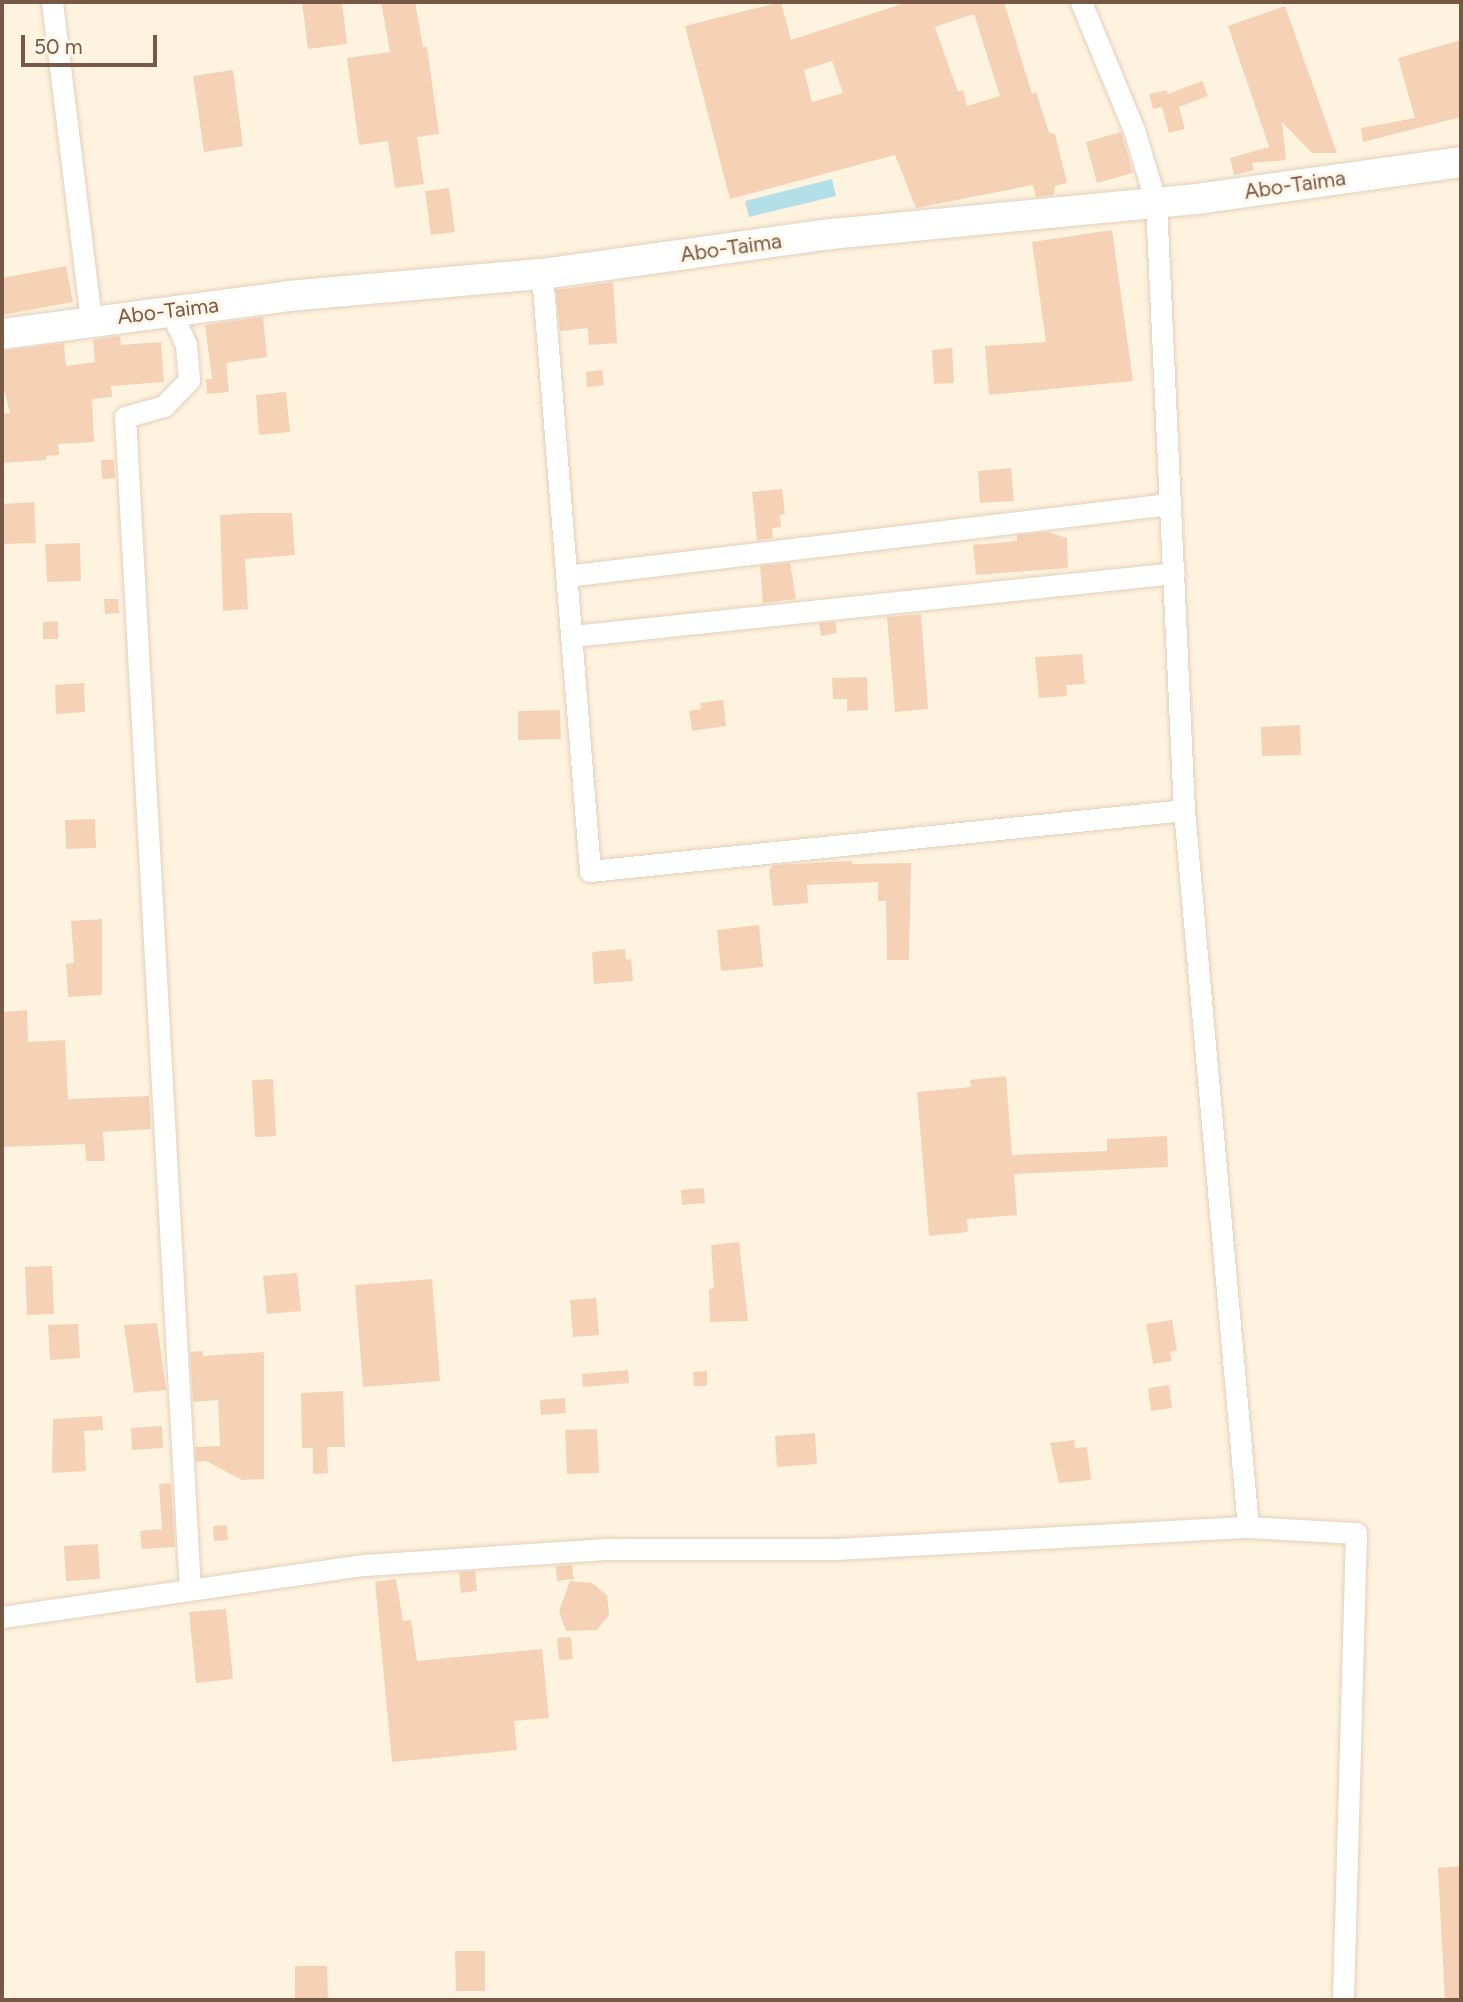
<!DOCTYPE html>
<style>
body{margin:0}
#map{position:relative;width:1463px;height:2002px;overflow:hidden;background:#fef3df;font-family:Figtree,sans-serif}
div>[style]{position:absolute}
[style*='--x']{left:calc(var(--x)*1px);top:calc(var(--y)*1px);width:calc(var(--w)*1px);rotate:calc(var(--a)*1deg)}
.water>*{inset:0;background:#b3dfe8}
.building>*{inset:0;background:#f5d1b5}
.roads{filter:drop-shadow(0 0 2px #e2cfbb) drop-shadow(0 0 2px #e2cfbb)}
.street>*{height:21px;margin:-10.5px;padding:0 10.5px;transform-origin:10.5px;border-radius:10.5px;background:#fff}
.secondary>*{height:30px;margin:-15px;padding:0 15px;transform-origin:15px;border-radius:15px;background:#fff}
span{translate:-50% -50%;white-space:nowrap;text-align:center;line-height:1.15;-webkit-text-stroke:6px #fff6e7;paint-order:stroke}
.street-label{font-size:21px;color:#765845}
.frame{position:absolute;inset:0;border:4px solid #765845;pointer-events:none}
.scale{position:absolute;left:21px;top:35px;width:136px;height:32px;box-sizing:border-box;border:4px solid #765845;border-top:0;padding-left:9px;font-size:21px;line-height:24px;white-space:nowrap;color:#765845;-webkit-text-stroke:5px #fff6e7;paint-order:stroke}
</style>
<div id="map">
<div class="water">
<i style="clip-path:polygon(832px 179px,836px 196px,749px 217px,745px 201px)"></i>
</div>
<div class="building">
<i style="clip-path:polygon(302px 2px,342px 2px,347px 44px,308px 49px)"></i>
<i style="clip-path:polygon(381px 2px,415px 2px,423px 47px,427px 47px,439px 134px,417px 137px,424px 184px,395px 188px,388px 141px,359px 145px,347px 58px,390px 52px)"></i>
<i style="clip-path:polygon(evenodd,781px 2px,791px 40px,908px 2px,1004px 2px,1032px 94px,1036px 92px,1049px 133px,1055px 134px,1067px 183px,1055px 186px,1054px 195px,1036px 197px,1033px 185px,916px 208px,895px 155px,730px 199px,685px 26px,781px 2px,974px 14px,1000px 96px,967px 106px,963px 90px,958px 92px,935px 27px,974px 14px,781px 2px,832px 61px,843px 93px,812px 102px,804px 70px,832px 61px)"></i>
<i style="clip-path:polygon(1285px 6px,1337px 153px,1312px 153px,1282px 122px,1286px 160px,1252px 163px,1254px 170px,1234px 175px,1230px 158px,1269px 147px,1228px 26px)"></i>
<i style="clip-path:polygon(1461px 40px,1461px 117px,1363px 142px,1361px 128px,1415px 118px,1398px 58px)"></i>
<i style="clip-path:polygon(233px 70px,243px 146px,204px 152px,193px 76px)"></i>
<i style="clip-path:polygon(1202px 81px,1208px 96px,1179px 107px,1185px 129px,1169px 133px,1162px 107px,1153px 109px,1149px 94px,1167px 90px,1168px 94px)"></i>
<i style="clip-path:polygon(1121px 132px,1133px 173px,1097px 183px,1086px 142px)"></i>
<i style="clip-path:polygon(449px 188px,455px 232px,431px 235px,425px 191px)"></i>
<i style="clip-path:polygon(1112px 230px,1133px 381px,989px 395px,985px 346px,1046px 342px,1032px 242px)"></i>
<i style="clip-path:polygon(66px 266px,73px 302px,2px 315px,2px 278px)"></i>
<i style="clip-path:polygon(613px 282px,617px 343px,589px 345px,588px 328px,560px 331px,556px 290px)"></i>
<i style="clip-path:polygon(263px 317px,267px 357px,226px 363px,229px 392px,207px 394px,206px 379px,212px 379px,205px 325px)"></i>
<i style="clip-path:polygon(120px 336px,121px 345px,161px 342px,164px 382px,111px 386px,112px 397px,92px 399px,94px 442px,58px 444px,59px 455px,46px 456px,46px 460px,2px 463px,2px 414px,10px 413px,2px 382px,2px 351px,64px 343px,66px 366px,95px 362px,93px 340px)"></i>
<i style="clip-path:polygon(952px 348px,954px 383px,934px 384px,932px 350px)"></i>
<i style="clip-path:polygon(602px 370px,604px 385px,587px 387px,586px 372px)"></i>
<i style="clip-path:polygon(286px 392px,290px 432px,259px 435px,256px 395px)"></i>
<i style="clip-path:polygon(101px 460px,114px 460px,115px 478px,102px 479px)"></i>
<i style="clip-path:polygon(1011px 468px,1014px 501px,980px 503px,978px 471px)"></i>
<i style="clip-path:polygon(782px 489px,785px 514px,780px 515px,781px 527px,772px 528px,773px 538px,757px 540px,752px 492px)"></i>
<i style="clip-path:polygon(34px 502px,36px 543px,3px 544px,2px 504px)"></i>
<i style="clip-path:polygon(251px 513px,292px 513px,295px 555px,245px 559px,248px 609px,223px 611px,220px 515px)"></i>
<i style="clip-path:polygon(1048px 532px,1067px 538px,1068px 568px,976px 575px,973px 545px,1017px 541px,1017px 535px)"></i>
<i style="clip-path:polygon(80px 543px,81px 581px,47px 582px,45px 544px)"></i>
<i style="clip-path:polygon(790px 563px,796px 599px,763px 603px,760px 566px)"></i>
<i style="clip-path:polygon(104px 599px,118px 599px,119px 613px,105px 614px)"></i>
<i style="clip-path:polygon(921px 614px,928px 709px,895px 712px,887px 617px)"></i>
<i style="clip-path:polygon(58px 621px,58px 639px,43px 639px,43px 622px)"></i>
<i style="clip-path:polygon(835px 622px,837px 633px,821px 636px,819px 623px)"></i>
<i style="clip-path:polygon(1082px 654px,1085px 684px,1066px 685px,1067px 696px,1039px 698px,1035px 657px)"></i>
<i style="clip-path:polygon(867px 677px,868px 710px,847px 711px,847px 699px,833px 699px,832px 678px)"></i>
<i style="clip-path:polygon(84px 683px,85px 712px,56px 714px,55px 685px)"></i>
<i style="clip-path:polygon(723px 700px,726px 726px,692px 731px,689px 711px,701px 709px,700px 703px)"></i>
<i style="clip-path:polygon(560px 710px,561px 739px,518px 740px,518px 711px)"></i>
<i style="clip-path:polygon(1300px 725px,1301px 755px,1262px 756px,1261px 727px)"></i>
<i style="clip-path:polygon(95px 819px,96px 848px,66px 849px,65px 820px)"></i>
<i style="clip-path:polygon(852px 861px,852px 864px,911px 863px,909px 960px,887px 960px,886px 901px,878px 901px,878px 882px,807px 885px,808px 903px,773px 906px,769px 871px,773px 865px)"></i>
<i style="clip-path:polygon(102px 919px,102px 995px,68px 997px,66px 964px,74px 963px,71px 921px)"></i>
<i style="clip-path:polygon(759px 925px,763px 967px,721px 971px,717px 930px)"></i>
<i style="clip-path:polygon(625px 949px,626px 960px,631px 959px,633px 981px,594px 984px,592px 952px)"></i>
<i style="clip-path:polygon(27px 1010px,28px 1042px,65px 1040px,68px 1099px,149px 1096px,151px 1129px,103px 1132px,105px 1161px,86px 1161px,85px 1144px,2px 1147px,2px 1012px)"></i>
<i style="clip-path:polygon(1006px 1076px,1012px 1155px,1107px 1151px,1107px 1139px,1167px 1136px,1168px 1167px,1014px 1174px,1017px 1215px,967px 1219px,968px 1232px,929px 1236px,917px 1092px,971px 1087px,970px 1080px)"></i>
<i style="clip-path:polygon(273px 1079px,276px 1136px,255px 1137px,252px 1080px)"></i>
<i style="clip-path:polygon(704px 1188px,705px 1203px,682px 1205px,681px 1190px)"></i>
<i style="clip-path:polygon(739px 1242px,748px 1321px,710px 1322px,709px 1289px,714px 1288px,711px 1245px)"></i>
<i style="clip-path:polygon(52px 1266px,54px 1314px,27px 1315px,25px 1267px)"></i>
<i style="clip-path:polygon(297px 1273px,301px 1311px,267px 1314px,263px 1276px)"></i>
<i style="clip-path:polygon(432px 1279px,440px 1381px,363px 1387px,355px 1285px)"></i>
<i style="clip-path:polygon(596px 1298px,599px 1335px,573px 1337px,570px 1300px)"></i>
<i style="clip-path:polygon(1172px 1320px,1177px 1351px,1170px 1352px,1172px 1361px,1153px 1364px,1146px 1324px)"></i>
<i style="clip-path:polygon(157px 1323px,166px 1390px,134px 1393px,124px 1325px)"></i>
<i style="clip-path:polygon(78px 1324px,80px 1358px,50px 1360px,48px 1325px)"></i>
<i style="clip-path:polygon(203px 1351px,203px 1356px,264px 1352px,264px 1479px,242px 1480px,206px 1461px,196px 1462px,195px 1447px,220px 1446px,218px 1400px,193px 1402px,190px 1352px)"></i>
<i style="clip-path:polygon(628px 1370px,629px 1383px,583px 1387px,582px 1374px)"></i>
<i style="clip-path:polygon(707px 1371px,707px 1386px,694px 1386px,693px 1372px)"></i>
<i style="clip-path:polygon(1169px 1385px,1172px 1408px,1151px 1411px,1148px 1388px)"></i>
<i style="clip-path:polygon(343px 1391px,345px 1447px,327px 1447px,328px 1473px,313px 1474px,313px 1448px,302px 1448px,301px 1393px)"></i>
<i style="clip-path:polygon(565px 1398px,566px 1413px,541px 1415px,540px 1400px)"></i>
<i style="clip-path:polygon(102px 1416px,103px 1430px,84px 1431px,86px 1471px,52px 1473px,53px 1419px)"></i>
<i style="clip-path:polygon(162px 1426px,163px 1448px,132px 1450px,131px 1428px)"></i>
<i style="clip-path:polygon(597px 1429px,599px 1473px,567px 1474px,565px 1430px)"></i>
<i style="clip-path:polygon(815px 1433px,817px 1464px,777px 1467px,775px 1436px)"></i>
<i style="clip-path:polygon(1074px 1440px,1075px 1448px,1087px 1447px,1091px 1480px,1059px 1483px,1050px 1443px)"></i>
<i style="clip-path:polygon(171px 1483px,175px 1547px,142px 1549px,140px 1531px,162px 1529px,159px 1484px)"></i>
<i style="clip-path:polygon(227px 1525px,228px 1540px,214px 1541px,213px 1526px)"></i>
<i style="clip-path:polygon(98px 1544px,100px 1579px,66px 1581px,64px 1546px)"></i>
<i style="clip-path:polygon(572px 1565px,574px 1579px,557px 1581px,556px 1566px)"></i>
<i style="clip-path:polygon(475px 1571px,477px 1591px,461px 1593px,459px 1572px)"></i>
<i style="clip-path:polygon(396px 1579px,403px 1621px,411px 1620px,417px 1661px,542px 1649px,549px 1718px,514px 1721px,517px 1750px,392px 1762px,375px 1582px)"></i>
<i style="clip-path:polygon(570px 1581px,592px 1583px,607px 1595px,609px 1615px,597px 1630px,566px 1631px,559px 1611px)"></i>
<i style="clip-path:polygon(226px 1609px,233px 1679px,196px 1683px,189px 1612px)"></i>
<i style="clip-path:polygon(571px 1637px,573px 1659px,559px 1660px,557px 1638px)"></i>
<i style="clip-path:polygon(1461px 1866px,1461px 2000px,1445px 2000px,1438px 1868px)"></i>
<i style="clip-path:polygon(455px 1951px,485px 1951px,485px 1991px,456px 1991px)"></i>
<i style="clip-path:polygon(295px 1966px,327px 1966px,328px 2000px,295px 2000px)"></i>
</div>
<div class="roads">
<div class="street">
<i style="--x:52;--y:2;--w:320;--a:83"></i>
<i style="--x:1081;--y:2;--w:139;--a:67.5"></i>
<i style="--x:1134;--y:130;--w:76;--a:73.2"></i>
<i style="--x:1156;--y:203;--w:608;--a:87.36"></i>
<i style="--x:1184;--y:810;--w:720;--a:84.9"></i>
<i style="--x:1248;--y:1527;--w:108;--a:3.2"></i>
<i style="--x:1356;--y:1533;--w:467;--a:91.6"></i>
<i style="--x:542;--y:274;--w:599;--a:85.4"></i>
<i style="--x:590;--y:871;--w:597;--a:-5.86"></i>
<i style="--x:170;--y:310;--w:38;--a:65"></i>
<i style="--x:186;--y:345;--w:35;--a:85"></i>
<i style="--x:189;--y:380;--w:36;--a:134"></i>
<i style="--x:164;--y:406;--w:41;--a:164.2"></i>
<i style="--x:125;--y:417;--w:1174;--a:86.83"></i>
<i style="--x:566;--y:576;--w:607;--a:-6.81"></i>
<i style="--x:573;--y:636;--w:604;--a:-5.98"></i>
<i style="--x:2;--y:1617;--w:367;--a:-8.2"></i>
<i style="--x:365;--y:1565;--w:245;--a:-3.8"></i>
<i style="--x:609;--y:1549;--w:228;--a:0"></i>
<i style="--x:837;--y:1549;--w:412;--a:-3.1"></i>
</div>
<div class="secondary">
<i style="--x:2;--y:334;--w:290;--a:-7.5"></i>
<i style="--x:289;--y:296;--w:254;--a:-5"></i>
<i style="--x:542;--y:274;--w:293;--a:-7.9"></i>
<i style="--x:832;--y:234;--w:373;--a:-5.5"></i>
<i style="--x:1203;--y:198;--w:260;--a:-7.9"></i>
</div>
</div>
<div class="street-label">
<span style="left:1295px;top:185px;rotate:-8deg">Abo-Taima</span>
<span style="left:731px;top:248px;rotate:-8deg">Abo-Taima</span>
<span style="left:168px;top:311px;rotate:-7deg">Abo-Taima</span>
</div>
<div class="frame"></div>
<div class="scale">50 m</div>
</div>
